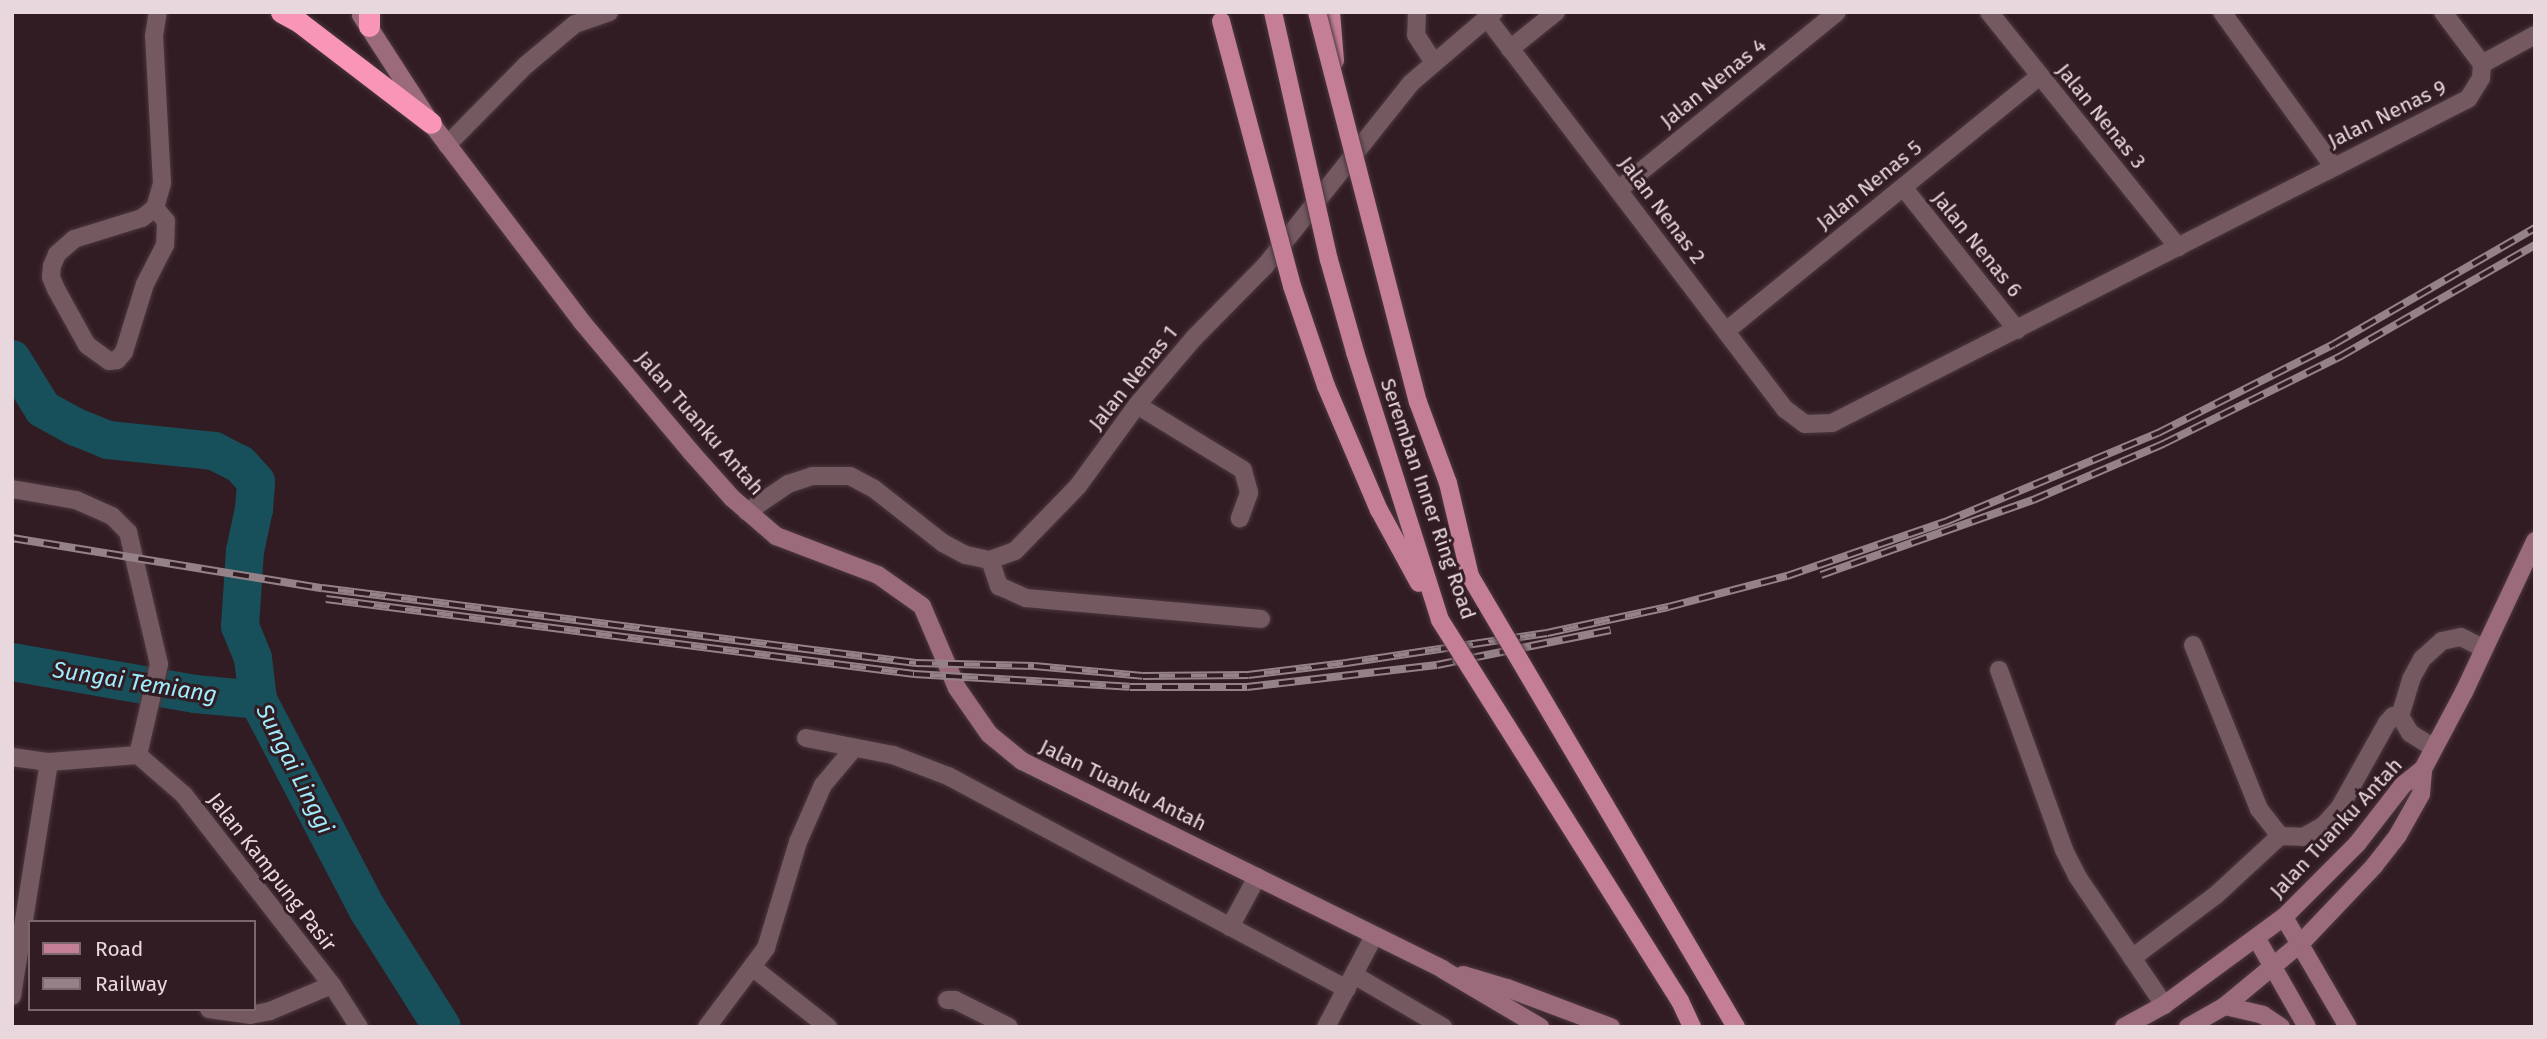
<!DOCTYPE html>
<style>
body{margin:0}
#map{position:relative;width:2547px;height:1039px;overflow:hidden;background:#321c23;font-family:"Fira Sans",sans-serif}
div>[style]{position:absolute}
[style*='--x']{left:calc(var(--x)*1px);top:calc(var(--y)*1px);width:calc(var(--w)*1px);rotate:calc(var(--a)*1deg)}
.river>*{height:38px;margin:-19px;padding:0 19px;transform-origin:19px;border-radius:19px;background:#17505b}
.roads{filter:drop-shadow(0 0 2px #4b383e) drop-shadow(0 0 2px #4b383e)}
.street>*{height:18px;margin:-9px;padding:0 9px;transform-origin:9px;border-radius:9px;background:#745961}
.secondary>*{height:18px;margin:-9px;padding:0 9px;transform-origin:9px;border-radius:9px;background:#9c6b7b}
.primary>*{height:18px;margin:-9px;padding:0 9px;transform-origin:9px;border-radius:9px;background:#c47e95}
.highway>*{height:21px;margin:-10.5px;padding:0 10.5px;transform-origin:10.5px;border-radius:10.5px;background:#f996b7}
.rail>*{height:8px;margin-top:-4px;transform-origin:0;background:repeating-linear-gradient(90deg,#321c23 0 16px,#958288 0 32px);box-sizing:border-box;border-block:2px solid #958288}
.bridges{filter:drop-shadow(0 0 2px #4b383e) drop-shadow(0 0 2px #4b383e)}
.primary-bridge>*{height:18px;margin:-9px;padding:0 9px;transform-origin:9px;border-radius:9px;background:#c47e95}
span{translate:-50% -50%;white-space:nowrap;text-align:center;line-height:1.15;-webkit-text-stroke:6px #321c23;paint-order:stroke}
.street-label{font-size:21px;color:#e8d8dd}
.water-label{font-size:23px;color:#a0ecfc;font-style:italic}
.frame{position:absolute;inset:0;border:14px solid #e8d8dd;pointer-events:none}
.legend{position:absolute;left:28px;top:920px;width:228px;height:91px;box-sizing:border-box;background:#321c23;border:2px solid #7b676d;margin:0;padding:9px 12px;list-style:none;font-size:21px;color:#e8d8dd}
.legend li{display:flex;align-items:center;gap:14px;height:35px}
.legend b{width:35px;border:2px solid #7b676d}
</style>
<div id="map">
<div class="river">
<i style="--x:12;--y:359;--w:59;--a:58.2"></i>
<i style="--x:43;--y:409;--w:38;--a:29"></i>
<i style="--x:76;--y:427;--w:35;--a:22"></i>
<i style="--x:108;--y:440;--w:107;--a:5.9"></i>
<i style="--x:214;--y:451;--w:29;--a:27"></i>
<i style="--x:240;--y:464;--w:24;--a:48"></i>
<i style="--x:256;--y:482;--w:27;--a:94"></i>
<i style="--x:254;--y:509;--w:43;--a:102.1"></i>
<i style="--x:245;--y:551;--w:75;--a:93.8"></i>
<i style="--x:240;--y:626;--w:35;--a:68"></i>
<i style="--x:253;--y:658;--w:42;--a:83.2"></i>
<i style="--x:258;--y:700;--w:237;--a:62.4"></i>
<i style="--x:368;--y:910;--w:138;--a:57.7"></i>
<i style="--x:12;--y:662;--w:186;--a:9.9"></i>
<i style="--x:195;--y:694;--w:63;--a:5.4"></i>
</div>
<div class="roads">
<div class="street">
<i style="--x:1417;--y:12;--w:23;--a:92"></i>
<i style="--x:1416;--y:35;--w:33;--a:57"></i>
<i style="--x:1989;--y:12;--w:302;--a:51.2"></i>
<i style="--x:2222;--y:12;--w:190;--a:54.2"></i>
<i style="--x:1487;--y:18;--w:492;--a:52.7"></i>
<i style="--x:1785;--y:409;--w:25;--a:37"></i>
<i style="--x:1805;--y:424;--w:27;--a:-2"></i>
<i style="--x:1832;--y:423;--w:714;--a:-27"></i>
<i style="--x:2468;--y:99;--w:25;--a:-58"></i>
<i style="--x:2481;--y:78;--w:14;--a:-86"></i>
<i style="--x:2482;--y:64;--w:65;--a:-126.9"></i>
<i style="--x:1510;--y:49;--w:59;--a:-38.8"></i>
<i style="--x:2482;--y:64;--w:60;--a:-28.7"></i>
<i style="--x:447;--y:145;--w:112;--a:-45.4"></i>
<i style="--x:526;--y:65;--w:64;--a:-39.9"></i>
<i style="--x:575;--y:24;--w:36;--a:-19"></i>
<i style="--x:1903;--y:187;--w:183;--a:51.4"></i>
<i style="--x:1618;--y:190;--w:282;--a:-39.1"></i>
<i style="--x:155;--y:208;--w:17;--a:50"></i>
<i style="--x:166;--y:221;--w:24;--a:92"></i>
<i style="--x:165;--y:245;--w:44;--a:117.1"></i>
<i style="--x:145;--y:284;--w:71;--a:107.2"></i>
<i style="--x:124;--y:352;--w:11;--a:131"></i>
<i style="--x:117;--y:360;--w:8;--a:173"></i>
<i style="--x:109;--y:361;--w:27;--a:-144"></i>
<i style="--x:87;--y:345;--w:64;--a:-119"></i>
<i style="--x:56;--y:289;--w:13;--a:-113"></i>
<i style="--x:51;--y:277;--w:11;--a:-85"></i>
<i style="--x:52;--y:266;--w:13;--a:-67"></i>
<i style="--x:57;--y:254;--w:23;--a:-41"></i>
<i style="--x:74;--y:239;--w:71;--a:-17.2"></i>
<i style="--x:142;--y:218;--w:16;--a:-38"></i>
<i style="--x:155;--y:208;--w:26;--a:-74"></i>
<i style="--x:162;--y:183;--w:147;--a:-93.1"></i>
<i style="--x:154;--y:36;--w:24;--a:-81"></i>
<i style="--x:1726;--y:331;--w:405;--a:-39.1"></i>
<i style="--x:1137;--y:405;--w:124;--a:31.5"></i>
<i style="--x:1243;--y:470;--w:24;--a:75"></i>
<i style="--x:1249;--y:493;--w:27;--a:110"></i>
<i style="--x:12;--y:489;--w:65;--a:9.8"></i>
<i style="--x:76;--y:500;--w:39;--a:24"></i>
<i style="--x:112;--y:516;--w:23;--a:45"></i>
<i style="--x:128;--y:532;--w:136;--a:76.8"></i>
<i style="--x:159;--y:664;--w:93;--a:103"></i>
<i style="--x:747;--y:512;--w:50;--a:-34.3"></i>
<i style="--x:788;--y:484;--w:25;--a:-18"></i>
<i style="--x:812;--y:476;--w:38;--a:0"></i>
<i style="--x:850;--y:476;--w:26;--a:28"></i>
<i style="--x:873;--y:488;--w:89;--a:38.2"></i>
<i style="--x:943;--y:543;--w:26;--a:28"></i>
<i style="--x:966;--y:555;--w:25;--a:12"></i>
<i style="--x:990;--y:560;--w:27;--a:-20"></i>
<i style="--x:1015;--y:551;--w:91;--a:-45.9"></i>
<i style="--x:1078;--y:486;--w:100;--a:-53.9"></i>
<i style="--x:1137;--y:405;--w:88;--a:-49.6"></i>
<i style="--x:1194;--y:338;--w:101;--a:-45.4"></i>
<i style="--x:1265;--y:266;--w:234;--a:-51.4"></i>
<i style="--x:1411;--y:83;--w:109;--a:-40.5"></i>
<i style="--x:990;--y:560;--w:28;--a:71"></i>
<i style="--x:999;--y:586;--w:30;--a:24"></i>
<i style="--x:1026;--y:598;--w:236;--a:5.1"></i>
<i style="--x:2193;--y:645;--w:177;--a:68.1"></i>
<i style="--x:2259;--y:809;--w:34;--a:52"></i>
<i style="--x:2280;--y:836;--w:23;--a:2"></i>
<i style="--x:2303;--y:837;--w:23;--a:-29"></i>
<i style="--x:2323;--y:826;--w:25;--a:-48"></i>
<i style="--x:2340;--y:807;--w:96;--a:-60.8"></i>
<i style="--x:2387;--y:723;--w:9;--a:-49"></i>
<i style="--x:2393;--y:716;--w:7;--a:0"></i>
<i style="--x:1999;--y:670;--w:191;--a:70.1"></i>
<i style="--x:2064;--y:850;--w:29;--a:63"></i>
<i style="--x:2077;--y:876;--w:156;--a:56"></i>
<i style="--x:806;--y:738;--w:89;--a:11.1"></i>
<i style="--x:893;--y:755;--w:59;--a:20.9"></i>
<i style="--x:948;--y:776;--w:452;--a:28.1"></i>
<i style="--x:2434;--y:748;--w:28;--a:-148"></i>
<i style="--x:2410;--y:733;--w:20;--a:-120"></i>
<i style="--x:2400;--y:716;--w:39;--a:-73"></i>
<i style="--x:2411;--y:679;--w:23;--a:-61"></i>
<i style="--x:2422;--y:659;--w:27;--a:-42"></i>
<i style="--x:2442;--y:641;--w:19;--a:-12"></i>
<i style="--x:2461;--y:637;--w:25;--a:27"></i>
<i style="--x:138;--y:755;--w:61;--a:41"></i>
<i style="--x:184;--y:795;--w:241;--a:52.1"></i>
<i style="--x:332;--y:985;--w:50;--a:57.3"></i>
<i style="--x:12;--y:757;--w:37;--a:8"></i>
<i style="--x:49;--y:762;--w:89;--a:-4.5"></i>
<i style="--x:1230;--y:927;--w:57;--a:-61.6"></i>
<i style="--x:2132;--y:958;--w:105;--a:-36.9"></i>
<i style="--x:2216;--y:895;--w:87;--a:-42.7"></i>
<i style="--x:752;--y:967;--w:97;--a:38.3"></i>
<i style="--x:1354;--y:975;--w:103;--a:30.3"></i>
<i style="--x:12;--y:996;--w:237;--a:-81"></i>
<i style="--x:947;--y:1000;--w:8;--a:0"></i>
<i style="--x:955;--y:1000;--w:60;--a:26.6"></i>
<i style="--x:209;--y:1009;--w:41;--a:8.3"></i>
<i style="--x:250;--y:1015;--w:20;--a:-11"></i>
<i style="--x:270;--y:1011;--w:67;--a:-22.8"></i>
<i style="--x:707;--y:1027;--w:99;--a:-53.2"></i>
<i style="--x:766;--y:948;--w:111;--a:-73.2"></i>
<i style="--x:798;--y:842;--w:62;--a:-66.3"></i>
<i style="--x:823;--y:785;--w:48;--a:-50"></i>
<i style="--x:1326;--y:1027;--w:103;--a:-62.2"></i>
</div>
<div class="secondary">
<i style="--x:361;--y:15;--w:129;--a:57.1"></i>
<i style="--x:431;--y:123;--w:250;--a:52.8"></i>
<i style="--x:582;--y:322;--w:170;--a:50"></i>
<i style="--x:691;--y:452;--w:62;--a:48.3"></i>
<i style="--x:732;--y:498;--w:58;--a:40.8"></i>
<i style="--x:776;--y:536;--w:109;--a:20.9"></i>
<i style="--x:878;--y:575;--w:54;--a:35.2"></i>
<i style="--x:922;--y:606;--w:89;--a:66.9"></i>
<i style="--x:957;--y:688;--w:56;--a:55.2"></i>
<i style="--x:989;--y:734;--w:43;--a:39.3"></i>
<i style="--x:1022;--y:761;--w:469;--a:26.3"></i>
<i style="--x:1442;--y:969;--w:114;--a:30.6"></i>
<i style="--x:2284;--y:917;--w:127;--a:59.8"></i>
<i style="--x:2257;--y:939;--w:101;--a:60.4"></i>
<i style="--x:1463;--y:975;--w:46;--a:16.5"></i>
<i style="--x:1507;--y:988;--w:111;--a:20.6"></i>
<i style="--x:2225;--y:1006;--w:39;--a:13"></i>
<i style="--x:2263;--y:1015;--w:22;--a:34"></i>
<i style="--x:2124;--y:1027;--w:46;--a:-28.8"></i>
<i style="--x:2164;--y:1005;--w:149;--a:-36.3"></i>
<i style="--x:2284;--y:917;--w:103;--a:-45"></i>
<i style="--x:2357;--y:844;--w:75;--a:-52.1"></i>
<i style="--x:2403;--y:785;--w:26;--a:-39"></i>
<i style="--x:2188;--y:1027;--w:43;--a:-29.6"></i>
<i style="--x:2225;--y:1006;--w:100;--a:-39.7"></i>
<i style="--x:2302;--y:942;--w:105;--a:-46.5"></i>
<i style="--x:2374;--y:866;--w:39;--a:-52"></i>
<i style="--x:2398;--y:835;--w:47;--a:-60.7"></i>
<i style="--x:2421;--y:794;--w:25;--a:-85"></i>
<i style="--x:2423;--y:769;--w:87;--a:-62"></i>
<i style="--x:2464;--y:692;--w:167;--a:-64.8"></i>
</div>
<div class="primary">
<i style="--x:1331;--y:12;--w:49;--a:85.3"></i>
</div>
<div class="highway">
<i style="--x:281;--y:12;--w:21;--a:29"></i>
<i style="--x:299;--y:22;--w:166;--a:37.4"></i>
<i style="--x:369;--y:26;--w:14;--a:-90"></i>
</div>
</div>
<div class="rail">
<i style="--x:12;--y:538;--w:314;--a:9.2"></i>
<i style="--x:322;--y:588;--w:599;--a:7.2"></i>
<i style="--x:916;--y:663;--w:118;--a:1.5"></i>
<i style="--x:1034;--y:666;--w:109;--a:5.2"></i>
<i style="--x:1143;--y:676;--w:105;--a:-0.5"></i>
<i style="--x:1248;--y:675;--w:99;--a:-7"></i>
<i style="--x:1346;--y:663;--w:203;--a:-8.5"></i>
<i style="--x:1547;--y:633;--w:124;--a:-12.1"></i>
<i style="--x:1668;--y:607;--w:123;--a:-14.6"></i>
<i style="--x:1787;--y:576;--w:167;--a:-18.9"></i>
<i style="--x:1945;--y:522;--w:231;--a:-22.7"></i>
<i style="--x:2158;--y:433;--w:197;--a:-26.8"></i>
<i style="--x:2334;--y:344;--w:232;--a:-30"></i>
<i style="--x:1821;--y:575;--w:225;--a:-19.5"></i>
<i style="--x:2033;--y:500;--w:142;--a:-23.3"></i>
<i style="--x:2163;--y:444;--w:199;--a:-26.3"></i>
<i style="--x:2341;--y:356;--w:224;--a:-29.8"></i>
<i style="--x:326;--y:599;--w:593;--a:7.27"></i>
<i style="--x:914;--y:674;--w:216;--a:3.4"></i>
<i style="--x:1130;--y:687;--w:117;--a:0"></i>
<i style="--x:1247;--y:687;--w:191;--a:-6.6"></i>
<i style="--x:1437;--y:665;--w:177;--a:-11.4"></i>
</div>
<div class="bridges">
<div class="primary-bridge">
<i style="--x:1273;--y:12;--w:254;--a:77.3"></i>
<i style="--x:1329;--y:260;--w:96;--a:74.2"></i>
<i style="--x:1355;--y:352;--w:281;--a:72.4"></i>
<i style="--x:1440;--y:620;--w:450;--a:57.8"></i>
<i style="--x:1680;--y:1001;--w:29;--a:65"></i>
<i style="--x:1317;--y:12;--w:403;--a:75.5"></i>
<i style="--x:1418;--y:402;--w:86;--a:69.7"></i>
<i style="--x:1448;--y:483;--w:96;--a:76.7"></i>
<i style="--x:1470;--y:576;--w:524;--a:59.47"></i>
<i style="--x:1221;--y:21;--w:274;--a:75"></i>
<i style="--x:1292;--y:286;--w:106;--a:71.2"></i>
<i style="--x:1326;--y:386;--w:135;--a:66.9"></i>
<i style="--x:1379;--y:510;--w:83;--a:61.3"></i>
</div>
</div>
<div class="street-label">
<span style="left:1713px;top:83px;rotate:-39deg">Jalan Nenas 4</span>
<span style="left:2387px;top:114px;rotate:-26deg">Jalan Nenas 9</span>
<span style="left:2101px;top:116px;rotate:51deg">Jalan Nenas 3</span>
<span style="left:1869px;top:185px;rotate:-39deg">Jalan Nenas 5</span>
<span style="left:1662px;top:210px;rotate:53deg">Jalan Nenas 2</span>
<span style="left:1977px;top:244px;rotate:51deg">Jalan Nenas 6</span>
<span style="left:1133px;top:378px;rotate:-51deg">Jalan Nenas 1</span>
<span style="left:700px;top:423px;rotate:49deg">Jalan Tuanku Antah</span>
<span style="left:1428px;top:499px;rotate:71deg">Seremban Inner Ring Road</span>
<span style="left:1123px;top:785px;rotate:26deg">Jalan Tuanku Antah</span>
<span style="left:2336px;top:828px;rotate:-47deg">Jalan Tuanku Antah</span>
<span style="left:272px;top:872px;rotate:52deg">Jalan Kampung Pasir</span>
</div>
<div class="water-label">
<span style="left:135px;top:682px;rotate:9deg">Sungai Temiang</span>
<span style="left:295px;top:769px;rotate:63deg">Sungai Linggi</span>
</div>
<div class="frame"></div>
<ul class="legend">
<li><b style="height:9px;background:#c47e95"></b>Road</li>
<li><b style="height:9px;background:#958288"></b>Railway</li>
</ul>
</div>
